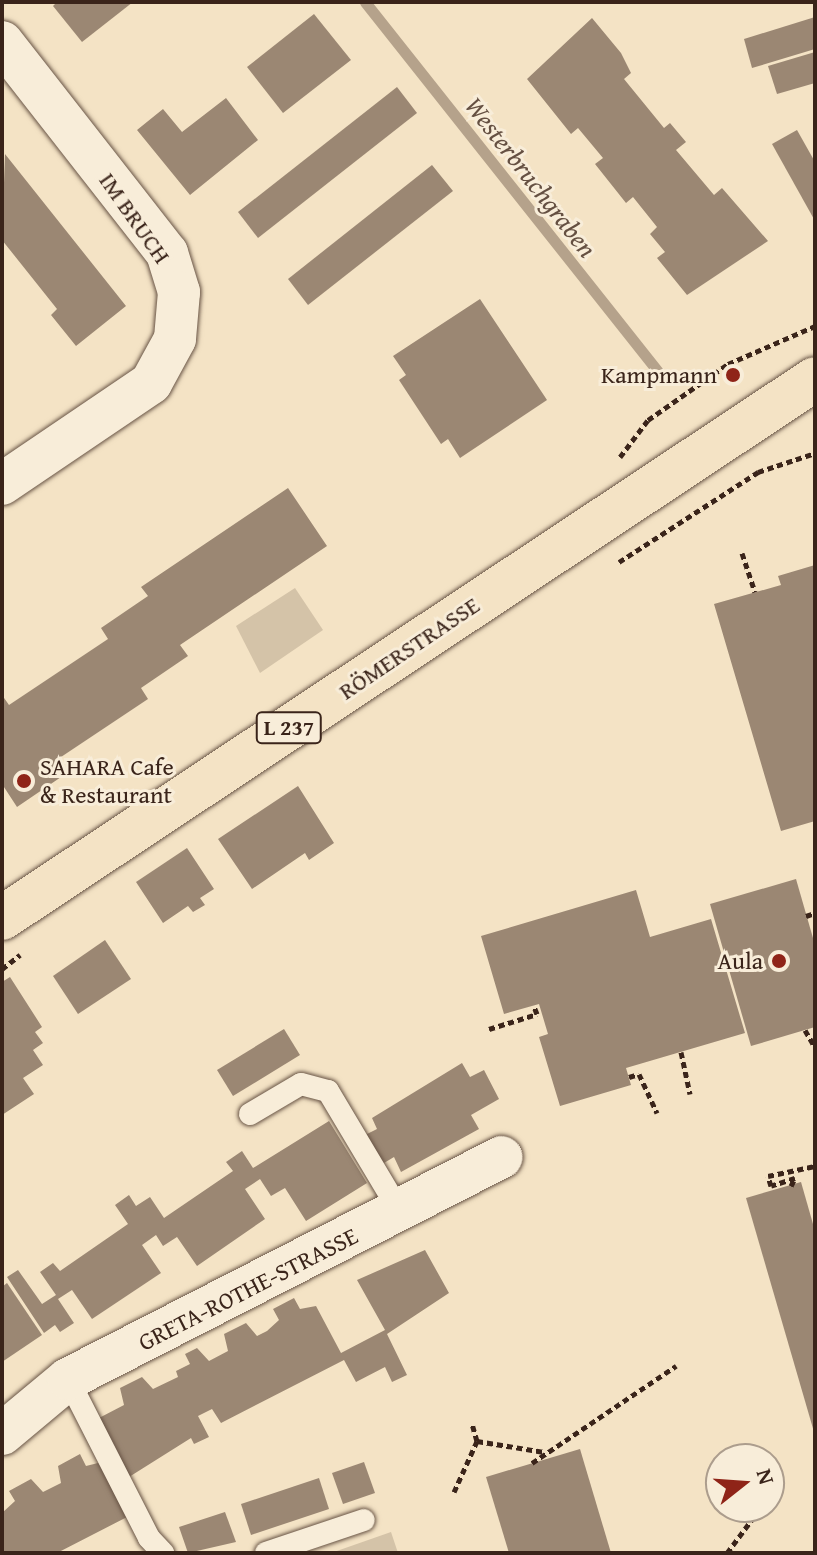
<!DOCTYPE html>
<meta charset="utf-8">
<style>
body{margin:0}
#map{position:relative;width:817px;height:1555px;overflow:hidden;background:#f4e3c5;font-family:"Gentium Book Plus",serif}
div>[style]{position:absolute}
[style*='--x']{left:calc(var(--x)*1px);top:calc(var(--y)*1px);width:calc(var(--w)*1px);rotate:calc(var(--a)*1deg)}
.green>*{inset:0;background:#d4c3a8}
.stream>*{height:11px;margin:-5.5px;padding:0 5.5px;transform-origin:5.5px;border-radius:5.5px;background:#b5a28b}
.building>*{inset:0;background:#9b8773}
.path>*{height:5px;margin-top:-2.5px;transform-origin:0;background:repeating-linear-gradient(90deg,#3a241a 0 6px,transparent 0 10px)}
.roads{filter:drop-shadow(0 0 2px #685445) drop-shadow(0 0 2px #685445)}
.lane>*{height:22px;margin:-11px;padding:0 11px;transform-origin:11px;border-radius:11px;background:#f8edd9}
.street>*{height:42px;margin:-21px;padding:0 21px;transform-origin:21px;border-radius:21px;background:#f8edd9}
.primary>*{height:44px;margin:-22px;padding:0 22px;transform-origin:22px;border-radius:22px;background:#f4e3c5}
.dots>*{width:22px;height:22px;translate:-50% -50%;box-sizing:border-box;border:4px solid #f8edd9;border-radius:50%}
span{translate:-50% -50%;white-space:nowrap;text-align:center;line-height:1.15;-webkit-text-stroke:6px #f8edd9;paint-order:stroke}
.shield-label span{padding:2px 6px;background:#f8edd9;border:2px solid;border-radius:6px;-webkit-text-stroke-width:0}
.shield-label{font-size:22px;color:#3a241a;font-weight:700}
.street-label{font-size:24px;color:#3a241a}
.poi-label{font-size:24px;color:#3a241a}
.right{translate:-100% -50%;text-align:right}
.left{translate:0 -50%;text-align:left}
.water-label{font-size:26px;color:#655042;font-style:italic}
.frame{position:absolute;inset:0;border:4px solid #3a241a;pointer-events:none}
.north{position:absolute;left:705px;top:1443px;width:80px;height:80px;box-sizing:border-box;background:#f8edd9;border:2px solid #ac9d8d;border-radius:50%;rotate:73deg;font-size:22px;font-weight:700;line-height:32px;text-align:center;color:#3a241a}
.north::after{content:'';display:block;margin:auto;width:28px;height:36px;background:#8f2418;clip-path:polygon(50% 0,100% 100%,50% 72%,0 100%)}
</style>
<div id="map">
<div class="green">
<i style="clip-path:polygon(295px 588px,323px 630px,260px 673px,236px 626px)"></i>
<i style="clip-path:polygon(391px 1532px,398px 1553px,331px 1553px)"></i>
</div>
<div class="stream">
<i style="--x:365;--y:2;--w:481;--a:51.6"></i>
</div>
<div class="building">
<i style="clip-path:polygon(57px 2px,133px 2px,82px 42px,53px 6px)"></i>
<i style="clip-path:polygon(314px 14px,351px 60px,283px 113px,247px 67px)"></i>
<i style="clip-path:polygon(815px 17px,815px 49px,752px 68px,744px 39px)"></i>
<i style="clip-path:polygon(592px 18px,621px 53px,631px 73px,624px 79px,664px 128px,670px 123px,686px 142px,676px 150px,714px 195px,722px 188px,768px 241px,687px 295px,657px 258px,665px 252px,650px 234px,657px 227px,633px 197px,626px 203px,595px 164px,603px 158px,578px 128px,571px 134px,527px 79px)"></i>
<i style="clip-path:polygon(815px 52px,815px 83px,777px 94px,768px 66px)"></i>
<i style="clip-path:polygon(397px 87px,417px 113px,258px 238px,238px 212px)"></i>
<i style="clip-path:polygon(226px 98px,258px 140px,190px 195px,137px 130px,163px 109px,182px 132px)"></i>
<i style="clip-path:polygon(797px 130px,815px 162px,815px 221px,772px 144px)"></i>
<i style="clip-path:polygon(5px 154px,126px 306px,76px 346px,51px 315px,57px 309px,2px 240px)"></i>
<i style="clip-path:polygon(432px 165px,453px 191px,308px 305px,288px 279px)"></i>
<i style="clip-path:polygon(480px 299px,547px 400px,460px 458px,448px 439px,441px 444px,399px 380px,406px 375px,393px 356px)"></i>
<i style="clip-path:polygon(288px 488px,327px 546px,180px 645px,188px 656px,141px 688px,148px 699px,55px 761px,64px 775px,17px 807px,2px 784px,2px 695px,9px 705px,108px 639px,101px 628px,148px 596px,141px 587px)"></i>
<i style="clip-path:polygon(815px 565px,815px 821px,781px 831px,714px 604px,781px 585px,778px 576px)"></i>
<i style="clip-path:polygon(298px 786px,334px 843px,309px 860px,305px 853px,252px 889px,218px 839px)"></i>
<i style="clip-path:polygon(187px 848px,214px 889px,200px 898px,205px 905px,193px 912px,188px 906px,163px 923px,136px 882px)"></i>
<i style="clip-path:polygon(796px 879px,815px 945px,815px 1027px,751px 1046px,710px 904px)"></i>
<i style="clip-path:polygon(636px 890px,650px 937px,711px 919px,745px 1033px,626px 1068px,631px 1085px,560px 1106px,539px 1037px,548px 1034px,539px 1004px,504px 1014px,481px 936px)"></i>
<i style="clip-path:polygon(105px 940px,131px 979px,78px 1014px,53px 976px)"></i>
<i style="clip-path:polygon(10px 977px,42px 1027px,35px 1032px,43px 1043px,33px 1050px,43px 1065px,23px 1078px,34px 1094px,2px 1115px,2px 982px)"></i>
<i style="clip-path:polygon(284px 1029px,300px 1055px,233px 1096px,217px 1070px)"></i>
<i style="clip-path:polygon(462px 1063px,470px 1077px,484px 1070px,499px 1099px,471px 1115px,479px 1129px,401px 1172px,394px 1157px,379px 1166px,363px 1136px,377px 1129px,372px 1118px)"></i>
<i style="clip-path:polygon(329px 1121px,367px 1183px,306px 1221px,285px 1188px,271px 1196px,260px 1179px,245px 1189px,265px 1219px,197px 1266px,177px 1237px,163px 1246px,156px 1235px,142px 1245px,161px 1273px,92px 1319px,72px 1290px,58px 1299px,74px 1323px,60px 1332px,55px 1325px,44px 1333px,7px 1277px,18px 1270px,42px 1304px,56px 1295px,40px 1272px,53px 1263px,60px 1271px,128px 1224px,115px 1205px,129px 1195px,136px 1206px,150px 1197px,164px 1218px,233px 1171px,226px 1162px,242px 1151px,253px 1168px)"></i>
<i style="clip-path:polygon(801px 1182px,815px 1231px,814px 1432px,746px 1198px)"></i>
<i style="clip-path:polygon(425px 1250px,449px 1293px,387px 1334px,407px 1375px,392px 1382px,385px 1367px,356px 1382px,344px 1360px,221px 1423px,212px 1409px,198px 1416px,209px 1437px,194px 1444px,191px 1438px,129px 1477px,99px 1418px,124px 1405px,120px 1388px,142px 1377px,153px 1389px,178px 1377px,176px 1371px,190px 1364px,185px 1354px,197px 1348px,209px 1361px,228px 1351px,224px 1334px,246px 1323px,257px 1336px,267px 1331px,279px 1320px,273px 1309px,294px 1298px,300px 1309px,316px 1306px,341px 1353px,385px 1330px,357px 1280px)"></i>
<i style="clip-path:polygon(7px 1283px,42px 1335px,2px 1362px,2px 1287px)"></i>
<i style="clip-path:polygon(580px 1449px,611px 1553px,509px 1553px,486px 1477px)"></i>
<i style="clip-path:polygon(80px 1454px,86px 1466px,102px 1462px,129px 1516px,57px 1553px,2px 1553px,2px 1513px,15px 1501px,9px 1491px,31px 1479px,43px 1492px,61px 1483px,58px 1466px)"></i>
<i style="clip-path:polygon(364px 1462px,375px 1493px,343px 1504px,332px 1473px)"></i>
<i style="clip-path:polygon(319px 1478px,329px 1509px,251px 1535px,241px 1504px)"></i>
<i style="clip-path:polygon(225px 1512px,236px 1542px,188px 1553px,179px 1527px)"></i>
</div>
<div class="path">
<i style="--x:620;--y:457;--w:46;--a:-52.9"></i>
<i style="--x:648;--y:420;--w:98;--a:-35"></i>
<i style="--x:728;--y:364;--w:95;--a:-23.6"></i>
<i style="--x:742;--y:553;--w:41;--a:71.6"></i>
<i style="--x:619;--y:562;--w:166;--a:-32.9"></i>
<i style="--x:758;--y:472;--w:60;--a:-18.4"></i>
<i style="--x:806;--y:916;--w:9;--a:-18"></i>
<i style="--x:2;--y:969;--w:23;--a:-38"></i>
<i style="--x:489;--y:1029;--w:50;--a:-17.4"></i>
<i style="--x:537;--y:1014;--w:9;--a:-111"></i>
<i style="--x:805;--y:1030;--w:20;--a:60"></i>
<i style="--x:681;--y:1052;--w:43;--a:77.9"></i>
<i style="--x:629;--y:1077;--w:10;--a:-17"></i>
<i style="--x:639;--y:1074;--w:43;--a:65.2"></i>
<i style="--x:791;--y:1186;--w:9;--a:-63"></i>
<i style="--x:795;--y:1178;--w:25;--a:162"></i>
<i style="--x:771;--y:1186;--w:10;--a:-107"></i>
<i style="--x:768;--y:1176;--w:48;--a:-12"></i>
<i style="--x:477;--y:1441;--w:68;--a:9.3"></i>
<i style="--x:532;--y:1463;--w:174;--a:-34"></i>
<i style="--x:454;--y:1492;--w:56;--a:-65.7"></i>
<i style="--x:477;--y:1441;--w:18;--a:-106"></i>
<i style="--x:727;--y:1553;--w:49;--a:-53.4"></i>
</div>
<div class="roads">
<div class="lane">
<i style="--x:250;--y:1114;--w:59;--a:-30.5"></i>
<i style="--x:301;--y:1084;--w:28;--a:15"></i>
<i style="--x:328;--y:1091;--w:141;--a:59.2"></i>
<i style="--x:68;--y:1379;--w:178;--a:63"></i>
<i style="--x:149;--y:1538;--w:21;--a:47"></i>
<i style="--x:266;--y:1553;--w:103;--a:-18.6"></i>
</div>
<div class="street">
<i style="--x:2;--y:42;--w:268;--a:52"></i>
<i style="--x:167;--y:253;--w:41;--a:72.9"></i>
<i style="--x:179;--y:292;--w:47;--a:94.9"></i>
<i style="--x:175;--y:339;--w:50;--a:118.6"></i>
<i style="--x:151;--y:383;--w:180;--a:145.9"></i>
<i style="--x:2;--y:1434;--w:86;--a:-39.8"></i>
<i style="--x:68;--y:1379;--w:487;--a:-27.1"></i>
</div>
<div class="primary">
<i style="--x:2;--y:918;--w:975;--a:-33.54"></i>
</div>
</div>
<div class="dots">
<i style="left:733px;top:375px;background:#8f2418"></i>
<i style="left:24px;top:781px;background:#8f2418"></i>
<i style="left:779px;top:961px;background:#8f2418"></i>
</div>
<div class="shield-label">
<span style="left:289px;top:728px">L 237</span>
</div>
<div class="street-label">
<span style="left:135px;top:218px;rotate:55deg">IM BRUCH</span>
<span style="left:409px;top:648px;rotate:-34deg">RÖMERSTRASSE</span>
<span style="left:248px;top:1289px;rotate:-27deg">GRETA-ROTHE-STRASSE</span>
</div>
<div class="poi-label">
<span class="right" style="left:717px;top:375px">Kampmann</span>
<span class="left" style="left:40px;top:781px">SAHARA Cafe<br>&amp; Restaurant</span>
<span class="right" style="left:763px;top:961px">Aula</span>
</div>
<div class="water-label">
<span style="left:531px;top:177px;rotate:52deg">Westerbruchgraben</span>
</div>
<div class="frame"></div>
<div class="north">N</div>
</div>
